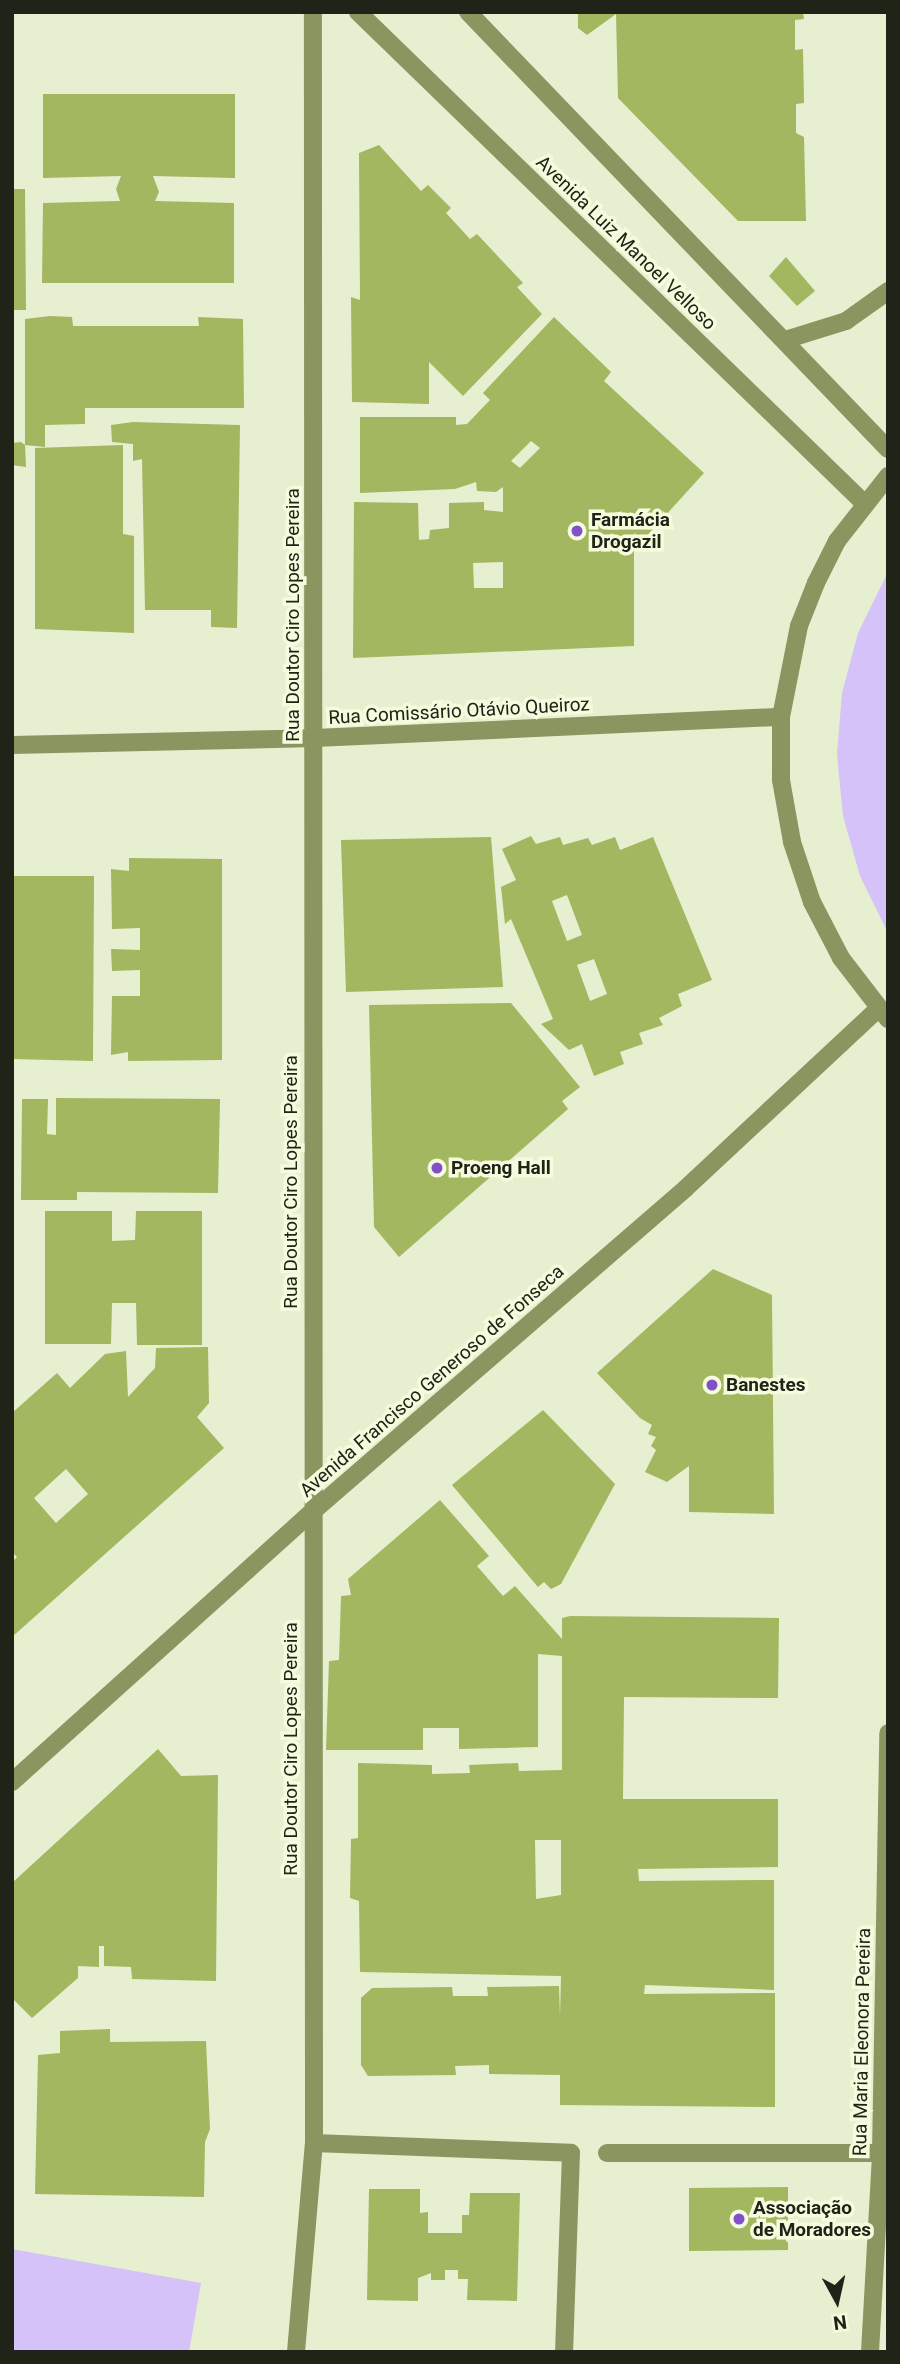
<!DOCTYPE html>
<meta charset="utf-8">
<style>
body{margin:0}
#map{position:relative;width:900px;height:2364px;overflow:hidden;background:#e6efd0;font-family:Roboto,sans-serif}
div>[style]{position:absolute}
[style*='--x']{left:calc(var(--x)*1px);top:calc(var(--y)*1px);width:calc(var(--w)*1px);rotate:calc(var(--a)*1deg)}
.green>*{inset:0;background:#d4c2f8}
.building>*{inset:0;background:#a3b660}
.minor>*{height:18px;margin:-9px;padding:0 9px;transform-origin:9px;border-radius:9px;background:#89965f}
.dots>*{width:19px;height:19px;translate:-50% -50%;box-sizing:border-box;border:4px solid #f4fcdd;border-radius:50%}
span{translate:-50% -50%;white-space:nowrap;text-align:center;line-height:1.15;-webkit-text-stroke:7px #f4fcdd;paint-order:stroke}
.street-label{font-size:19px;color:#202318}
.poi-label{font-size:19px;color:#202318;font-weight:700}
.left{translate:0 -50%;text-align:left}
.frame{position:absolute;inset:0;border:14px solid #202318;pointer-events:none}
.north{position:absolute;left:802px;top:2266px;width:70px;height:70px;-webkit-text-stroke:5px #f4fcdd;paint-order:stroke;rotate:172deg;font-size:19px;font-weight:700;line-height:28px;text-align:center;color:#202318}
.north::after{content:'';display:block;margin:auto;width:24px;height:32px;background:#202318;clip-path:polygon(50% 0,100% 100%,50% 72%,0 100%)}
</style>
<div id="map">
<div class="green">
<i style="clip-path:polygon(888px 572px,888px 933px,860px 876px,843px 816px,837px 754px,842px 693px,858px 633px)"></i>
<i style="clip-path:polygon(12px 2249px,201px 2283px,189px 2352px,12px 2352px)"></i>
</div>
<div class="building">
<i style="clip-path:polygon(578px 12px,803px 12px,804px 19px,795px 20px,795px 50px,803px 49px,804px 103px,796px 104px,796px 133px,804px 137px,806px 221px,738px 221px,618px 98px,616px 14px,587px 35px,578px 28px)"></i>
<i style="clip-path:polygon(43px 94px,235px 94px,235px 178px,153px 176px,159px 192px,155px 201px,234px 203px,234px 283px,42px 283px,43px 203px,120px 201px,116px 189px,121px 176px,43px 178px)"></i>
<i style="clip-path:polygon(379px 145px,421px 191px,428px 185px,451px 208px,446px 213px,470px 239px,477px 234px,523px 283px,517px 287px,542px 314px,463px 396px,429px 362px,429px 404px,352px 402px,351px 297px,360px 300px,359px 153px)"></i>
<i style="clip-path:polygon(12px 189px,25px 189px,26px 310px,12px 310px)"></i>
<i style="clip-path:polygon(786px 257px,815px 291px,797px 306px,769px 276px)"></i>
<i style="clip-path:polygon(50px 316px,72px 317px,73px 326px,199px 326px,198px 317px,243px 319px,244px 408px,85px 408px,85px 424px,45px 425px,45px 447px,25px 445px,25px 319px)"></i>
<i style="clip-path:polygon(evenodd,554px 317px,611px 372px,604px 381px,704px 473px,634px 550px,634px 646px,353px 658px,354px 502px,418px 503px,419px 540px,429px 539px,430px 530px,449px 528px,449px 503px,484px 502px,484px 510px,503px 512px,503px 487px,496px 492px,477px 491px,476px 482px,455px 489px,360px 493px,360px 417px,456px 417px,456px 425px,467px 424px,490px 400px,483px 393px,554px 317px,531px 441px,540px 448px,520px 468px,511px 461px,531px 441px,554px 317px,503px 562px,503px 588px,474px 588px,473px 563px,503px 562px)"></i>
<i style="clip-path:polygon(133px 422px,240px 425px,237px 628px,211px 627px,211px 610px,145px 610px,142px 459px,133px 461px,133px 444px,112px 442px,111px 425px)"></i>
<i style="clip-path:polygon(21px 442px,25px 445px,26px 467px,12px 465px,12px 443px)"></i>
<i style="clip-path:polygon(123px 445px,123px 534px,134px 536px,134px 633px,35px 629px,35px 448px)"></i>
<i style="clip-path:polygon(evenodd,531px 836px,536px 844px,560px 837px,563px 845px,588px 838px,592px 845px,615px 837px,620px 850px,653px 837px,712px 980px,678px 994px,682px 1006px,659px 1018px,663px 1025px,639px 1033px,643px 1044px,620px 1052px,624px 1064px,594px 1076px,582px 1044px,569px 1050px,541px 1024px,553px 1019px,511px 919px,505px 924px,501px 887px,516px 880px,502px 849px,531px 836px,567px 895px,582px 935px,567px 941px,552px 901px,567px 895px,531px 836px,594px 959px,607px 994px,590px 1001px,577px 965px,594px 959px)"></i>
<i style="clip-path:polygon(491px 837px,503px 987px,346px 992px,341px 840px)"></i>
<i style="clip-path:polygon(129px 858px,222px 859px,222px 1060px,128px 1061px,128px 1052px,111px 1055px,112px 996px,140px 996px,140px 970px,112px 971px,111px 949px,140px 950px,140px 928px,112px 929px,111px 869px,129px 871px)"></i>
<i style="clip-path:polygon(12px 876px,94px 876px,93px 1061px,12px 1059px)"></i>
<i style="clip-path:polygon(511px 1003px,580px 1087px,562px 1101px,568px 1109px,399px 1257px,374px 1227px,369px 1005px)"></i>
<i style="clip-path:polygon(56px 1098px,220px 1099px,218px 1193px,77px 1192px,77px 1200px,21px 1200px,22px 1099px,48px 1099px,47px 1134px,56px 1135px)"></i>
<i style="clip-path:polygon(45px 1211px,112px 1211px,112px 1241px,135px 1240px,136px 1211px,202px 1211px,202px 1345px,137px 1345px,136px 1303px,112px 1303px,111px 1344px,45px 1344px)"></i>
<i style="clip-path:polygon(713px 1269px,772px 1295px,774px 1514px,689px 1512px,689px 1466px,667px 1482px,645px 1472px,656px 1450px,651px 1446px,656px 1437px,648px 1434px,652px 1425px,640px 1418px,597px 1373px)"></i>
<i style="clip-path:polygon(evenodd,208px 1347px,209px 1403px,197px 1417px,224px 1448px,12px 1637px,12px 1562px,17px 1557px,12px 1552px,12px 1413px,57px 1373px,70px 1388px,105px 1354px,126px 1351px,128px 1397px,155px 1368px,156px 1348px,208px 1347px,66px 1469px,88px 1494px,56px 1523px,34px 1498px,66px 1469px)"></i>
<i style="clip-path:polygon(543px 1410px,615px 1484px,561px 1584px,551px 1589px,544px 1582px,538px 1587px,452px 1485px)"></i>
<i style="clip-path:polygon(evenodd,440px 1500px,489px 1556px,477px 1566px,503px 1596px,515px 1586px,562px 1639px,562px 1618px,570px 1616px,779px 1618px,778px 1698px,624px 1697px,623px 1799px,778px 1799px,778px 1867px,638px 1869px,639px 1881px,774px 1880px,774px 1990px,645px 1985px,644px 1994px,775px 1993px,775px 2107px,560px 2105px,560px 2075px,489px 2074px,489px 2065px,455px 2066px,456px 2075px,368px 2076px,361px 2065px,361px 1998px,372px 1988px,452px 1987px,453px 1996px,488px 1996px,487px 1987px,559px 1986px,560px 2016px,561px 1976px,360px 1972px,359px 1901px,350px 1898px,351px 1839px,358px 1838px,358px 1763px,432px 1765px,432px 1774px,470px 1773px,469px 1765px,518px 1763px,519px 1771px,562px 1770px,562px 1656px,538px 1654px,538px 1747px,459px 1749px,459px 1728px,423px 1728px,423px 1750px,326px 1750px,329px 1661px,339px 1660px,341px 1596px,351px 1595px,348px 1579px,440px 1500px,535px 1840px,561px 1840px,561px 1895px,536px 1899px,535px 1840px)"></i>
<i style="clip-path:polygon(158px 1749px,181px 1776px,218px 1775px,216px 1981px,132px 1979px,131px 1967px,104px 1966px,104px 1946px,99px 1946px,99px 1967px,78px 1966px,78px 1978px,32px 2018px,12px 1998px,12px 1883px)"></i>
<i style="clip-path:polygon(110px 2029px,110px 2042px,206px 2041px,210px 2129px,205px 2142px,204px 2197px,35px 2194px,38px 2055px,60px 2053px,60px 2031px)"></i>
<i style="clip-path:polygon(788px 2187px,788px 2250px,689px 2251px,689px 2188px)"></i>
<i style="clip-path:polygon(369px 2189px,420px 2189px,420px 2213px,428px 2212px,428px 2233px,462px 2233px,462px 2215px,469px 2215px,470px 2193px,520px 2193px,517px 2301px,467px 2300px,468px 2279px,458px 2279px,458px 2270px,445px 2270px,445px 2280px,431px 2280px,431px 2273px,418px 2278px,418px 2301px,367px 2300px)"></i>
</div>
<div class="minor">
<i style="--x:358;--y:12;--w:705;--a:44.14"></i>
<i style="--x:468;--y:12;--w:606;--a:46.14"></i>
<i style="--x:785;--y:340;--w:64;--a:-17.3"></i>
<i style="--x:846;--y:321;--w:52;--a:-35.5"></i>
<i style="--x:888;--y:476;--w:83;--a:128.1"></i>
<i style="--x:837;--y:541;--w:47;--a:116.6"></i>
<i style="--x:816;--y:583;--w:46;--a:111.6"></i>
<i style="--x:799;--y:626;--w:93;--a:101.2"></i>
<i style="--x:781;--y:717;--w:63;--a:90"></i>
<i style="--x:781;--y:780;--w:63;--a:79.9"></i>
<i style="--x:792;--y:842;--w:63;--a:71.6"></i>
<i style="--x:812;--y:902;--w:63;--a:62.6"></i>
<i style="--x:841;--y:958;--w:77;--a:52.4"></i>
<i style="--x:12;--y:745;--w:303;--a:-1.3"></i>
<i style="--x:315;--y:738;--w:466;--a:-2.6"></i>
<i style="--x:12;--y:1782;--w:402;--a:-42"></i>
<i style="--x:311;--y:1513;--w:496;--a:-40.9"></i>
<i style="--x:686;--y:1188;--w:262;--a:-43"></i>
<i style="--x:314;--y:2143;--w:257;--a:2.2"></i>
<i style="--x:571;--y:2153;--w:199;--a:92"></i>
<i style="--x:607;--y:2153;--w:274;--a:0"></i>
<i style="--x:296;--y:2352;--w:210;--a:-85.1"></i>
<i style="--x:314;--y:2143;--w:2131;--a:-90.03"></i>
<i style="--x:870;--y:2352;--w:199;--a:-86.8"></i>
<i style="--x:881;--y:2153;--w:420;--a:-89"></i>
</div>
<div class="dots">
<i style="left:577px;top:531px;background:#8250c8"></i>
<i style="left:437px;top:1168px;background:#8250c8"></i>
<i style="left:712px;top:1385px;background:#8250c8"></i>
<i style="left:739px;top:2219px;background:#8250c8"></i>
</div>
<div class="street-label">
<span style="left:626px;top:243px;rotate:44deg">Avenida Luiz Manoel Velloso</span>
<span style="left:293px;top:615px;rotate:-90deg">Rua Doutor Ciro Lopes Pereira</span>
<span style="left:459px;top:711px;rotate:-3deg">Rua Comissário Otávio Queiroz</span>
<span style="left:291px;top:1182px;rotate:-90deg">Rua Doutor Ciro Lopes Pereira</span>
<span style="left:432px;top:1381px;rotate:-41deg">Avenida Francisco Generoso de Fonseca</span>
<span style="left:291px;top:1749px;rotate:-90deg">Rua Doutor Ciro Lopes Pereira</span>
<span style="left:862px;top:2042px;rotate:-89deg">Rua Maria Eleonora Pereira</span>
</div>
<div class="poi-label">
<span class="left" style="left:591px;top:531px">Farmácia<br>Drogazil</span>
<span class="left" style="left:451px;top:1168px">Proeng Hall</span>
<span class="left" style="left:726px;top:1385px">Banestes</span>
<span class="left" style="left:753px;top:2219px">Associação<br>de Moradores</span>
</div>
<div class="frame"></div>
<div class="north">N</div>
</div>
